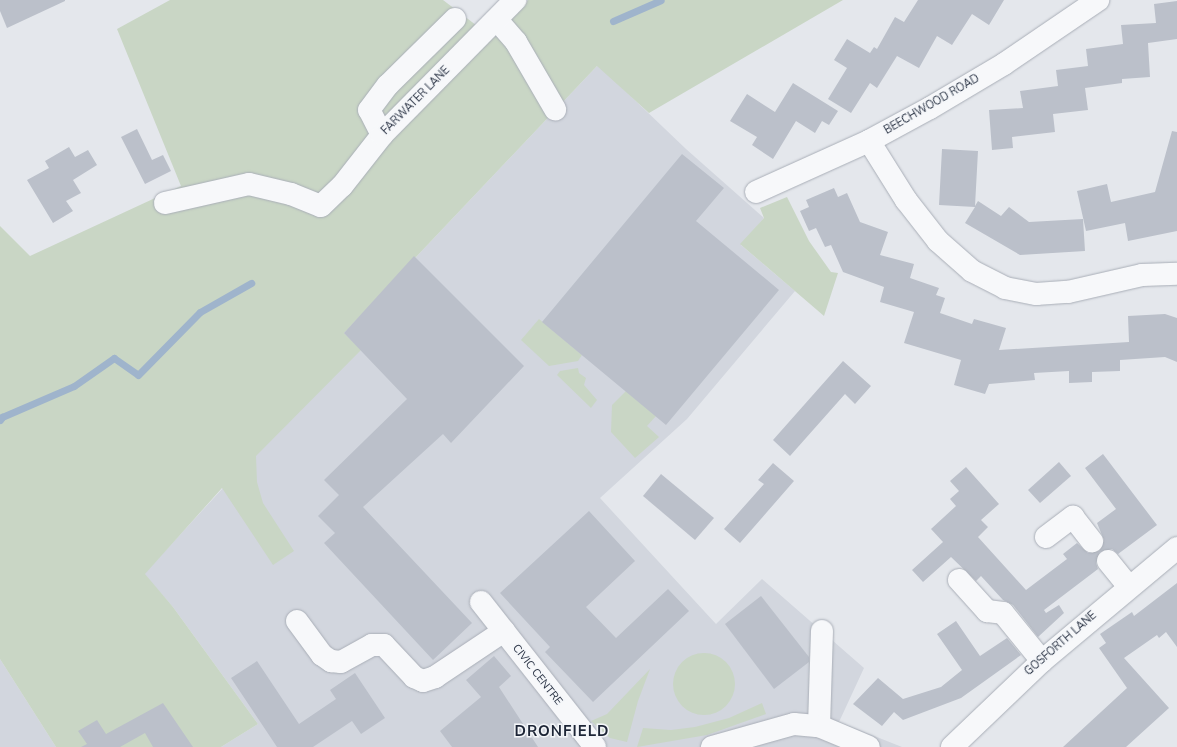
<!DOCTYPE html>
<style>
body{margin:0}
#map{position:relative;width:1177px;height:747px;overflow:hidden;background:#e4e7ec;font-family:"Nunito Sans",sans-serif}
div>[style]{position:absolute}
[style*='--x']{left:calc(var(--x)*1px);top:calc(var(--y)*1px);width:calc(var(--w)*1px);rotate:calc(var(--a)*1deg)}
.built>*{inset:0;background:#d2d6de}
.green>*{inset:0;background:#c9d6c5}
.round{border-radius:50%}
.stream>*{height:7px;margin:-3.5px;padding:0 3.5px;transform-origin:3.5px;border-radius:3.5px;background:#9fb4cc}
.building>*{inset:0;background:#bbc0ca}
.roads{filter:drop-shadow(0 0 1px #a9aeb7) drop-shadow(0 0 1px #a9aeb7)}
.minor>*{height:22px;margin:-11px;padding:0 11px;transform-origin:11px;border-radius:11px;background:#f7f8fa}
span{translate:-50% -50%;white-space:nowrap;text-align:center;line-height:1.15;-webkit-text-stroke:3px #f4f6f9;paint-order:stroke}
.street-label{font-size:11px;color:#2b3445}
.district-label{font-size:15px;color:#1d2536;font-weight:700;letter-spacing:1px}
</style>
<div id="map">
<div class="built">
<i style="clip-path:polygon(598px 65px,686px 149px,764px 218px,741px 245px,795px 291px,687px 419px,600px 498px,716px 624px,762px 579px,864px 668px,839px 722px,902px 747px,221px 747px,258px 724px,173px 607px,144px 574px,223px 488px,344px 333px)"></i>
<i style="clip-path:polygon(0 659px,56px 747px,0 747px)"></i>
</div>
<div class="green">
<i style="clip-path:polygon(170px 0,443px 0,493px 38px,528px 0,843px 0,649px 113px,597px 66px,344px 333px,361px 350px,256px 456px,257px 482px,263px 503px,294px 551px,273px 565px,222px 488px,145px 574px,173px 607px,258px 724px,221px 747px,56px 747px,0 659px,0 226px,30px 256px,181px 186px,117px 29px)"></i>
<i style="clip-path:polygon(787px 197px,809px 241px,831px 272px,838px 273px,824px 316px,740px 244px,764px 218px,760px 208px)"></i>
<i style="clip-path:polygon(539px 319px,582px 355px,578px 361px,549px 366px,521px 340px)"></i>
<i style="clip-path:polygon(578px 368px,579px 373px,586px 378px,584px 385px,597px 400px,591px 408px,557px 375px,560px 371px)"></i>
<i style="clip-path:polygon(626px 391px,656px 416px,647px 426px,659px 437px,635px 458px,611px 432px,612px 405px)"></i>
<i class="round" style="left:673px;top:653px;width:62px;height:62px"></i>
<i style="clip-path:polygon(650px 669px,638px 701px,627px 742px,610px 738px,591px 721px,607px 714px)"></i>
<i style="clip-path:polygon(762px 703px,766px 714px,707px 735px,637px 747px,643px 728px,671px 730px,695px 727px,729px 718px)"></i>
</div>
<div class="stream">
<i style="--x:613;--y:21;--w:52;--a:-23.6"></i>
<i style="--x:0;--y:420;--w:4;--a:-56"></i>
<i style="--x:2;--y:417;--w:78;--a:-23.3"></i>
<i style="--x:74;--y:386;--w:49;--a:-35"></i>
<i style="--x:114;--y:358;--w:29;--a:35"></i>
<i style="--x:138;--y:375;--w:88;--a:-45.5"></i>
<i style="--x:200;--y:312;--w:59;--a:-29.6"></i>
</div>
<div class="building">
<i style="clip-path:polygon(0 0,65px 0,65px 1px,7px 28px,0 11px)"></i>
<i style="clip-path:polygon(918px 0,1004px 0,989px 25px,972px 14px,952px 45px,937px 36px,919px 68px,897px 56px,877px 88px,870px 83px,851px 113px,828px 99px,847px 68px,834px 60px,847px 39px,870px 53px,874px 47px,877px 49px,895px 17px,904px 22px)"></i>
<i style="clip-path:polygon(1177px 1px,1177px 39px,1148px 43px,1150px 77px,1122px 79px,1122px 83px,1085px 88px,1088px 110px,1053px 114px,1055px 132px,1012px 137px,1013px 148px,992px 150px,989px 110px,1023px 108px,1020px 91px,1058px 86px,1056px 70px,1088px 66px,1086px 49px,1123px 44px,1121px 25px,1156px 23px,1154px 4px)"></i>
<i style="clip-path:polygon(793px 83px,838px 111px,829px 125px,822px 121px,815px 133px,796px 121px,773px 159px,752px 145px,757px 137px,730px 121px,747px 94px,775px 112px)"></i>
<i style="clip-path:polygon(137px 129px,152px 160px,163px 155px,171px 171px,145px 184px,121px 137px)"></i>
<i style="clip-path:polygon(1172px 131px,1177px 132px,1177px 231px,1128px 241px,1125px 223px,1086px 231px,1077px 191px,1107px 184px,1111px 202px,1155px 192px)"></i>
<i style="clip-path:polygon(69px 147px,75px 157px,88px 150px,97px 165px,73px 180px,81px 193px,66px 201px,73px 211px,53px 223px,27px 180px,49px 168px,45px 161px)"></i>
<i style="clip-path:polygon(942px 149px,978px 151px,975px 206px,978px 201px,1001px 216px,1009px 207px,1029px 222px,1083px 219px,1085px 251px,1020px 255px,965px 223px,975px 207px,939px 205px)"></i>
<i style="clip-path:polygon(682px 154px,724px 188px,696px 221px,779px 290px,666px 425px,542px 322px)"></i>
<i style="clip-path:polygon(834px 188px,838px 197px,847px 193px,860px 222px,888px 232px,880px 255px,914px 264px,910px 278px,939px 288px,936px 295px,945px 298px,940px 313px,972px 324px,974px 319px,1006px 328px,999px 350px,1129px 342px,1128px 316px,1165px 314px,1177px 318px,1177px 362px,1165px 357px,1120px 360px,1120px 371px,1092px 372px,1092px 382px,1069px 383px,1069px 371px,1034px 373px,1035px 380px,989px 384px,985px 394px,954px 385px,961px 360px,904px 343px,914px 312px,880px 302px,884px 287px,843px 272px,831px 245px,825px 247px,816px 228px,809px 231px,800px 211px,809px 207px,806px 200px)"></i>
<i style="clip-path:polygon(414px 256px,524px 366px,451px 443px,443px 434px,363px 507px,472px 623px,433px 660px,324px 543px,335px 533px,318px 516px,339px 495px,324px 480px,407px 399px,344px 333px)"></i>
<i style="clip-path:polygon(843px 361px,871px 386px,855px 404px,845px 394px,790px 456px,773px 440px)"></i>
<i style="clip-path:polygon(1103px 454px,1157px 525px,1118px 554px,1112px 549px,1100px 552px,1096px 563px,1098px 569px,1044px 610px,1046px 613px,1059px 605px,1064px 613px,1038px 637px,1013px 605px,1003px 600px,981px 576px,976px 581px,951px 557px,923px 582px,912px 570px,943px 542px,931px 529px,956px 506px,950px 499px,959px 491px,950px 481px,966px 467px,999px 504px,981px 520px,988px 527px,978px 537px,1026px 590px,1067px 559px,1063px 554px,1077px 543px,1088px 553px,1099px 551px,1104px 540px,1097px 523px,1116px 509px,1085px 468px)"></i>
<i style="clip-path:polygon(1059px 462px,1071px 476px,1040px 503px,1028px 490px)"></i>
<i style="clip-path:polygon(773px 463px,794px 481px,740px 543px,724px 529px,764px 484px,758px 480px)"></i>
<i style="clip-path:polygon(661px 474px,714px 518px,695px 540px,643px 496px)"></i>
<i style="clip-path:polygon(589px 511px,635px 561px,586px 607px,616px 638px,668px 589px,689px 611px,593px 702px,545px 652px,550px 647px,500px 593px)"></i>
<i style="clip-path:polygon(1177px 583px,1177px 647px,1166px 632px,1159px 638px,1157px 635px,1124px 658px,1169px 708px,1126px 747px,1063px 747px,1127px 688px,1099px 648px,1106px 643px,1100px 634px,1132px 612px,1134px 616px)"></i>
<i style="clip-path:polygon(761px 596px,809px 657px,809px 662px,774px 689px,725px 624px)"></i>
<i style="clip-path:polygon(956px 621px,980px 656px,1007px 638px,1021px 655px,961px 698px,903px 720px,894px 712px,882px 726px,853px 704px,878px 678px,903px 699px,941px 687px,962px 670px,937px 634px)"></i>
<i style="clip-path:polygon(494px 656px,511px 676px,499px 687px,538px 747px,452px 747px,440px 731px,481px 697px,466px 680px)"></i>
<i style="clip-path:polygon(257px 661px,299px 724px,336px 699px,330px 690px,355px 673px,385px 718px,361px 734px,352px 721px,313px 747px,277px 747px,231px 678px)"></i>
<i style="clip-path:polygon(163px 703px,193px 747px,153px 747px,145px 733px,120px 747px,81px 747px,87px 744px,78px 731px,97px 720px,106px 734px)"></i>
</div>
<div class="roads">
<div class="minor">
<i style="--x:497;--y:20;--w:29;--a:49"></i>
<i style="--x:516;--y:42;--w:78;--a:59.8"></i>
<i style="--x:382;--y:135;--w:28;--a:-117"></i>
<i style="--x:369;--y:110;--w:31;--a:-53"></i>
<i style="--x:388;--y:85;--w:94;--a:-44.6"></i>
<i style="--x:869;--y:141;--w:70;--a:57.9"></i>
<i style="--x:906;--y:200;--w:52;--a:52"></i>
<i style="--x:938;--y:241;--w:45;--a:41.4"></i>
<i style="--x:972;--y:271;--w:37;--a:27"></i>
<i style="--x:1005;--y:288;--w:32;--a:11"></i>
<i style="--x:1036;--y:294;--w:32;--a:-4"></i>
<i style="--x:1068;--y:292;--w:76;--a:-12.9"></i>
<i style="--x:1142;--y:275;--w:35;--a:-2"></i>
<i style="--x:756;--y:192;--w:124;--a:-24.3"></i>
<i style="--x:869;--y:141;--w:69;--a:-28.4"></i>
<i style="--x:930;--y:108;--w:86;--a:-30.7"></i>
<i style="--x:1004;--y:64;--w:114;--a:-34.2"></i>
<i style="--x:165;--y:203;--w:86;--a:-12.7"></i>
<i style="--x:249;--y:184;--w:43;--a:13.4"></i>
<i style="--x:291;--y:194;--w:32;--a:22"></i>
<i style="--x:321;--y:206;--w:29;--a:-44"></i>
<i style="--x:342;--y:186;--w:65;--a:-51.9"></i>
<i style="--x:382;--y:135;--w:190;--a:-45.4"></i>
<i style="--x:1046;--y:537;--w:34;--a:-37"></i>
<i style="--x:1073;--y:517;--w:31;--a:52"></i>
<i style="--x:1108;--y:561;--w:33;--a:51"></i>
<i style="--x:959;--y:580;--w:42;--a:47.9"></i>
<i style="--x:987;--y:611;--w:16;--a:7"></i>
<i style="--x:1003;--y:613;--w:62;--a:50.9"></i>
<i style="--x:481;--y:602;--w:184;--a:51.8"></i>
<i style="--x:297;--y:621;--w:42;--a:53.7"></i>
<i style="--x:322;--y:655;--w:11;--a:34"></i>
<i style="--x:331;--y:661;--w:10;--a:6"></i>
<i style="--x:341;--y:662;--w:35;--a:-29"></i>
<i style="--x:372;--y:645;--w:12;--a:0"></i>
<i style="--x:384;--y:645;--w:44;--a:46.8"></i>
<i style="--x:414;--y:677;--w:10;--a:24"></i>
<i style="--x:423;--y:681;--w:13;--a:-18"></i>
<i style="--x:435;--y:677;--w:83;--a:-33.7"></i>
<i style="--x:819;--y:726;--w:95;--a:-88.2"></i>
<i style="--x:712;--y:747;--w:85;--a:-15.7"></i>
<i style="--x:794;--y:724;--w:25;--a:5"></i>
<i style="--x:819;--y:726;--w:54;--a:22.8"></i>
<i style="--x:952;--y:747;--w:124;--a:-43.7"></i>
<i style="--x:1042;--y:661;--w:176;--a:-39.9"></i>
</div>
</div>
<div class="street-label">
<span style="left:416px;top:101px;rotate:-45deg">FARWATER LANE</span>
<span style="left:932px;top:105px;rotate:-30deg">BEECHWOOD ROAD</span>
<span style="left:1061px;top:644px;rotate:-41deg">GOSFORTH LANE</span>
<span style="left:537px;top:675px;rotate:52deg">CIVIC CENTRE</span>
</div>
<div class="district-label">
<span style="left:562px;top:732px">DRONFIELD</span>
</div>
</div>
